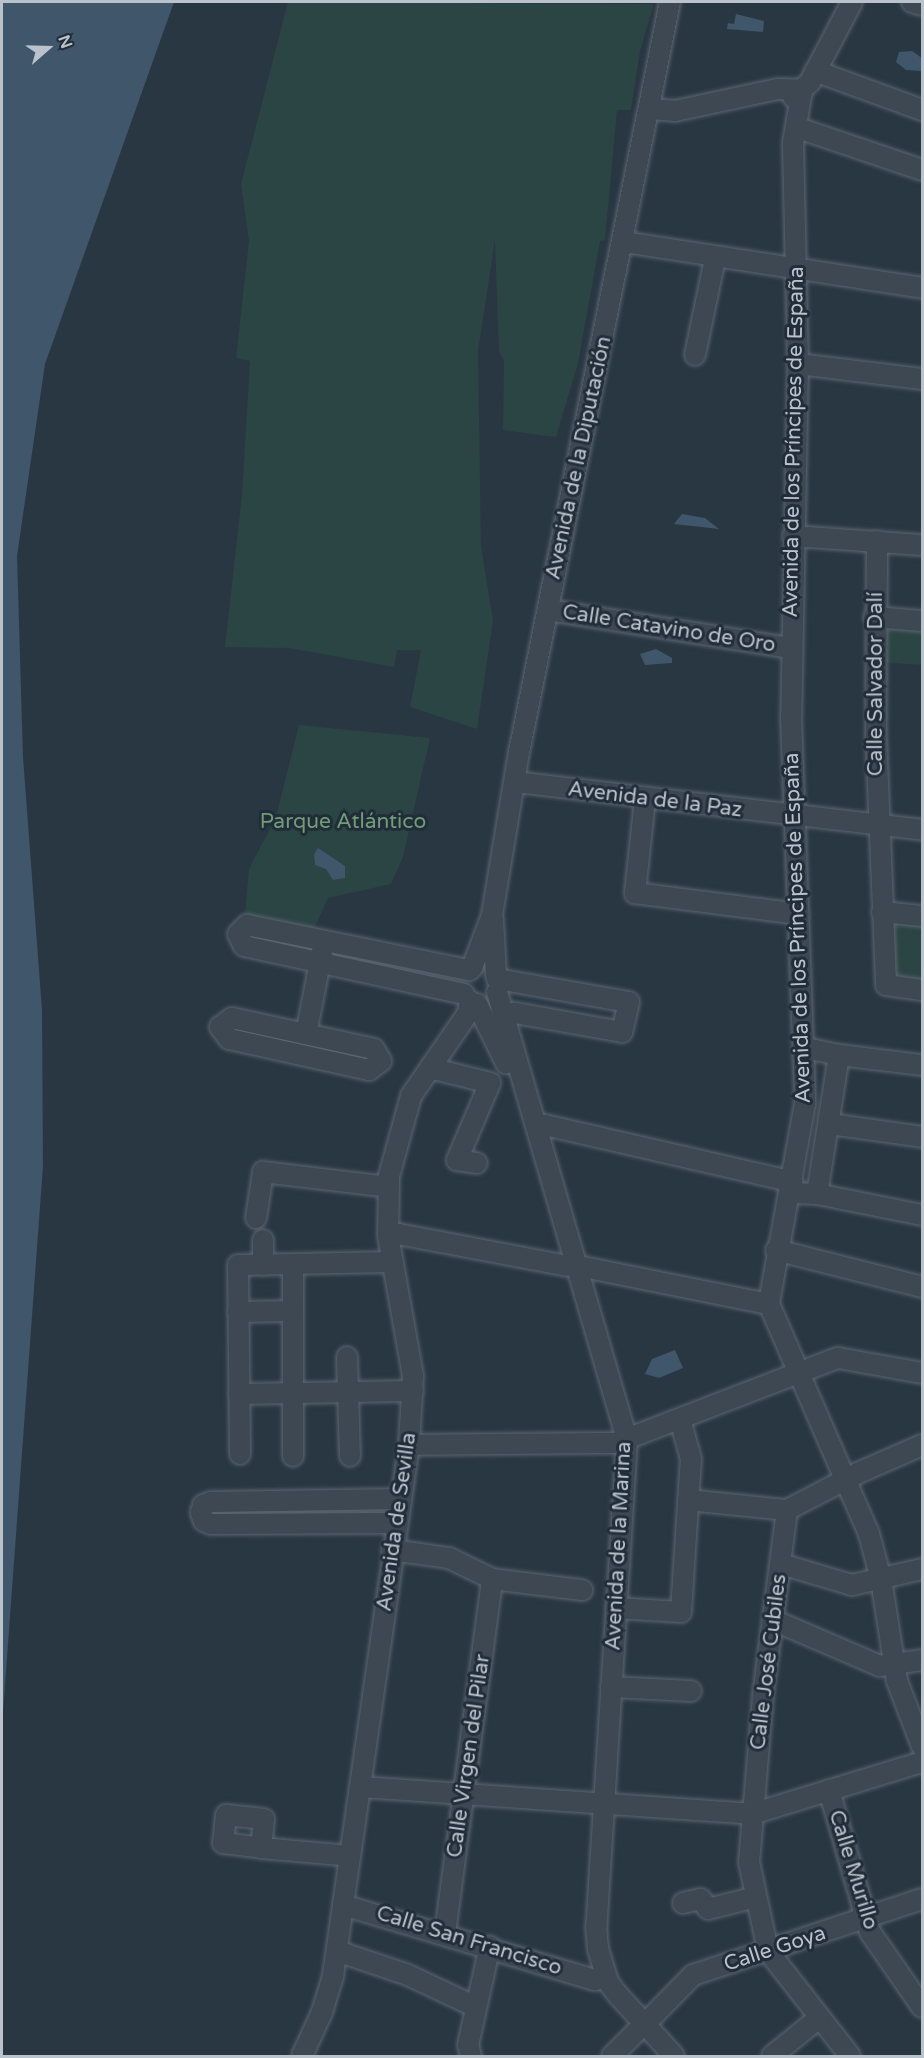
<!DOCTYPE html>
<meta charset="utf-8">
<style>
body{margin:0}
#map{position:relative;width:924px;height:2058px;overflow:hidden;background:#293743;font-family:"Varela Round",sans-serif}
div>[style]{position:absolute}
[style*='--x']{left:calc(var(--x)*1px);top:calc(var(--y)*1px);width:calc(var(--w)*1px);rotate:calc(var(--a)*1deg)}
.green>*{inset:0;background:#2b4444}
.water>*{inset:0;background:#3f566b}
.roads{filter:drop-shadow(0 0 2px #5b6670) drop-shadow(0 0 2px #5b6670)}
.minor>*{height:20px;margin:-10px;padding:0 10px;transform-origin:10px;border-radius:10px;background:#3d4853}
span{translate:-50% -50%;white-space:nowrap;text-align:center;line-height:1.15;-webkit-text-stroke:6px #212d38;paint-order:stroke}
.street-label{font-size:21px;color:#bac3cc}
.park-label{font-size:21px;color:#729c77}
.frame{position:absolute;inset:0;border:3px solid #bac3cc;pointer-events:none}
.north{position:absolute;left:18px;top:18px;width:60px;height:60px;-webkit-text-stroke:4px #212d38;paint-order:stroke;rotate:70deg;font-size:16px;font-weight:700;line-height:24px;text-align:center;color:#bac3cc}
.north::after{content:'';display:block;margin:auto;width:21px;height:27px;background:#bac3cc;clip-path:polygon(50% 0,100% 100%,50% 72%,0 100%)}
</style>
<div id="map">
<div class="green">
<i style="clip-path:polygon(288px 2px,654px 4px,640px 51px,631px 110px,617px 110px,605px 240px,600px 241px,578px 363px,556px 437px,503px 430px,504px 362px,499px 351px,495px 240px,478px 351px,481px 546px,493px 621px,477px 729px,410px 707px,421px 650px,397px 650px,394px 667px,289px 648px,225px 647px,242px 494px,250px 361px,236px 358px,249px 241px,241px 184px)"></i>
<i style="clip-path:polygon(881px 623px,922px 627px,922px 665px,881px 662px)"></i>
<i style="clip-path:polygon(299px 725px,430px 738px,403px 857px,391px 884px,328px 898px,314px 929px,245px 914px,249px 869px,276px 817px)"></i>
<i style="clip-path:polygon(890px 923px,922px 925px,922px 984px,892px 980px)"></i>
</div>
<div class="water">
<i style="clip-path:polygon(2px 2px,174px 2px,45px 364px,17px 556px,23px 757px,42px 1010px,43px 1166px,2px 1726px)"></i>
<i style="clip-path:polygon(736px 14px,764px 21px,763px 32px,727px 29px,728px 23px,734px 24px)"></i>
<i style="clip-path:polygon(912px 51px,922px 58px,921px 71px,906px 70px,896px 62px,899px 52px)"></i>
<i style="clip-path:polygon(682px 514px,705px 518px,719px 529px,674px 524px)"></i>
<i style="clip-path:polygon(656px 649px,672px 658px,672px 663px,645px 665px,640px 654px)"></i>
<i style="clip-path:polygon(318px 848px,345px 866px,345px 878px,333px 880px,326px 869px,315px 865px,314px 854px)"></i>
<i style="clip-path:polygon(675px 1350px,683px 1368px,659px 1378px,645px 1374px,652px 1359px)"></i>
</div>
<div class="roads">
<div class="minor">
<i style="--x:912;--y:2;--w:10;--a:17"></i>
<i style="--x:815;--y:71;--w:114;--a:20"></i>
<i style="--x:802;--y:90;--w:54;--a:99.6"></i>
<i style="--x:793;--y:143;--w:221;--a:88.7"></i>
<i style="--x:798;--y:364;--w:352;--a:91.1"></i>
<i style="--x:791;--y:716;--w:387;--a:87.9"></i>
<i style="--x:805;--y:1103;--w:204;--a:100.2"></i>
<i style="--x:769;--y:1304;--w:251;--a:66.5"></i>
<i style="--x:869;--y:1534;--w:47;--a:75.1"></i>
<i style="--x:881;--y:1579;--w:103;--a:81.1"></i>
<i style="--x:897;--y:1681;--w:70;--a:69"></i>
<i style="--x:793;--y:97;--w:23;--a:-41"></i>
<i style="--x:810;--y:82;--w:90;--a:-62.3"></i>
<i style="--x:649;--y:109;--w:26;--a:4"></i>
<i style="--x:675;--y:111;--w:105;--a:-12.1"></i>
<i style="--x:778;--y:89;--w:24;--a:2"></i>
<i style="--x:804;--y:130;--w:125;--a:18.7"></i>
<i style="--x:623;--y:242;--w:303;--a:8.7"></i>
<i style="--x:695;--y:355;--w:99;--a:-78.3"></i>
<i style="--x:798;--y:364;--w:125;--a:6.9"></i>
<i style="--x:793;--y:536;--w:129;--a:4"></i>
<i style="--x:877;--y:541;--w:193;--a:90.3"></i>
<i style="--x:876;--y:734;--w:251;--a:87.7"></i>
<i style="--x:886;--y:985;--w:36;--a:8"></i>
<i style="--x:548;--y:610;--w:246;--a:8.9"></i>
<i style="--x:874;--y:617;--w:48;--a:4.8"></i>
<i style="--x:516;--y:782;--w:409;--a:6.7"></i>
<i style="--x:645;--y:799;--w:95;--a:96.1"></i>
<i style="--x:635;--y:893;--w:165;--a:7.3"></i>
<i style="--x:882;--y:912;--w:40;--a:5.7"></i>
<i style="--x:493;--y:920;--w:55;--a:86.9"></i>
<i style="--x:472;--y:968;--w:57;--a:-69.3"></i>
<i style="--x:492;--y:915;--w:165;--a:-80.6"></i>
<i style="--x:519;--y:752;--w:765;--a:-78.62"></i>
<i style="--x:497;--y:979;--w:134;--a:9.9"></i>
<i style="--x:629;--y:1002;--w:31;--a:103"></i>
<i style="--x:622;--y:1032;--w:109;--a:-169.9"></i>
<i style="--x:515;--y:1013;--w:10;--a:163"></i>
<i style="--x:497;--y:992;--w:466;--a:73.8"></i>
<i style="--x:627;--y:1440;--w:487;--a:93.6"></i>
<i style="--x:596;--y:1926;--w:23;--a:85"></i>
<i style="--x:598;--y:1949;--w:34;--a:73"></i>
<i style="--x:608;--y:1982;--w:15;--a:53"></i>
<i style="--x:617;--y:1994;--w:84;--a:47.4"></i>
<i style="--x:464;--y:994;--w:225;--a:-167.7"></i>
<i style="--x:244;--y:946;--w:13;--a:-117"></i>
<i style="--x:238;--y:934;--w:13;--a:-45"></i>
<i style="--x:247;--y:925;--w:227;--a:11.5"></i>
<i style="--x:477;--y:1004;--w:66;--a:63.8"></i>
<i style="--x:232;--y:1018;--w:145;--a:12.3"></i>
<i style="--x:374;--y:1049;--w:14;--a:60"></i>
<i style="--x:381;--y:1061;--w:15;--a:143"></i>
<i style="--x:369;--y:1070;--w:143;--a:-167.5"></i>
<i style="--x:229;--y:1039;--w:15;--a:-127"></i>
<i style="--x:220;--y:1027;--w:15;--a:-37"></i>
<i style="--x:306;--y:1034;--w:84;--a:-79"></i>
<i style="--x:839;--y:1055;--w:84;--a:6.9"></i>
<i style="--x:430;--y:1068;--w:62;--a:14"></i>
<i style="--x:490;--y:1083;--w:84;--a:113.2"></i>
<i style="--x:457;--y:1160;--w:20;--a:9"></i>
<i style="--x:830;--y:1124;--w:93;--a:8"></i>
<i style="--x:537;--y:1127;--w:8;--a:-14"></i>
<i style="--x:545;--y:1125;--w:254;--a:12.9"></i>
<i style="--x:791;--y:1193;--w:26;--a:2"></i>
<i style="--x:817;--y:1194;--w:141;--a:-81"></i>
<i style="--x:839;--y:1055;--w:34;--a:-168"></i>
<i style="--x:817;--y:1194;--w:107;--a:11.3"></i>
<i style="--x:256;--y:1218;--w:47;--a:-81.3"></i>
<i style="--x:263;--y:1172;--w:126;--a:6.8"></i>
<i style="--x:388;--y:1235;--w:10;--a:-6"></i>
<i style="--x:398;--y:1234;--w:172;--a:10.7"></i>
<i style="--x:776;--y:1250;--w:151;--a:14.2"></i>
<i style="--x:293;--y:1264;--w:192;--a:90"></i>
<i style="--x:263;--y:1265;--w:25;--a:-90"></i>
<i style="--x:578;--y:1266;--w:195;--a:11.3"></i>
<i style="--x:238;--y:1312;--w:55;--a:-1"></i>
<i style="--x:347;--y:1357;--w:99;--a:88.3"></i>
<i style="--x:239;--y:1394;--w:174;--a:-1"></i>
<i style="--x:409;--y:1445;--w:207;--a:-0.6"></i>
<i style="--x:616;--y:1443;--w:238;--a:-21"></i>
<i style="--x:838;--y:1358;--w:85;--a:10.1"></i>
<i style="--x:240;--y:1454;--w:189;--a:-90.6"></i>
<i style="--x:238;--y:1265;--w:155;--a:-1.1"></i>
<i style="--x:688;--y:1500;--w:100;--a:5.8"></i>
<i style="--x:787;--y:1510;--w:80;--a:-27.5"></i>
<i style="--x:858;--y:1473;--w:70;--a:-23.6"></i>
<i style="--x:787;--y:1510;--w:188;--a:97.4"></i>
<i style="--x:763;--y:1696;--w:167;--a:94.8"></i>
<i style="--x:749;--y:1862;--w:91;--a:77.9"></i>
<i style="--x:768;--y:1951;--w:133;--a:52"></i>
<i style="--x:396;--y:1523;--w:185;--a:179.7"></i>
<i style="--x:211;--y:1524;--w:8;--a:-157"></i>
<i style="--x:204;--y:1521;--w:9;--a:-111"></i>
<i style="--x:201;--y:1513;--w:8;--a:-76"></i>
<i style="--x:203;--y:1505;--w:9;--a:-21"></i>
<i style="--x:211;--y:1502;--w:189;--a:-0.9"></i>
<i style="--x:392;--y:1550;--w:58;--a:8"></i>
<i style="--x:449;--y:1558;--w:48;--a:26"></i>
<i style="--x:492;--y:1579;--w:91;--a:7"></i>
<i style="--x:781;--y:1564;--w:74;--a:16.5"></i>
<i style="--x:852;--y:1585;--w:72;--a:-12.9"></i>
<i style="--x:616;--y:1608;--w:65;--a:3.5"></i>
<i style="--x:681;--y:1612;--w:153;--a:-86.3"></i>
<i style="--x:691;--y:1459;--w:41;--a:-105.4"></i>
<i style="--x:773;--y:1620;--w:116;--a:23.3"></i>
<i style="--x:880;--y:1666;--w:42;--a:-8.1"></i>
<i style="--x:611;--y:1687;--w:80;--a:2.9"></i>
<i style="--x:360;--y:1787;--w:393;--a:3.9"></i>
<i style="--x:752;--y:1814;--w:178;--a:-17"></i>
<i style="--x:829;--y:1790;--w:148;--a:73.9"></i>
<i style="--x:870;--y:1932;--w:91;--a:55.3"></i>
<i style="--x:261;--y:1848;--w:29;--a:-84"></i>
<i style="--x:264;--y:1819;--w:38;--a:-174"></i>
<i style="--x:226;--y:1815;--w:28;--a:96"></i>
<i style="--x:223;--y:1843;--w:38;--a:7"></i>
<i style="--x:261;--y:1848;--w:89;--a:5.1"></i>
<i style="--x:683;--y:1903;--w:18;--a:-13"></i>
<i style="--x:701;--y:1899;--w:12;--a:55"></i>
<i style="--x:708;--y:1909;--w:49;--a:-14"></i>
<i style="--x:343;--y:1905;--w:263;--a:16.6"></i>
<i style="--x:445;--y:1933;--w:357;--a:-82.4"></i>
<i style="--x:337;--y:1951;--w:75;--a:18.7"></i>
<i style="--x:408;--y:1975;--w:75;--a:25.2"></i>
<i style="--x:644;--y:2025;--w:70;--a:-45.6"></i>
<i style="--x:693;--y:1975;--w:241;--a:-18.4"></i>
<i style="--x:302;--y:2056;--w:48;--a:-65.6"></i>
<i style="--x:322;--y:2012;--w:39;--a:-73"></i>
<i style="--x:333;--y:1975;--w:535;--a:-81.84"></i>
<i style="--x:409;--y:1445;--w:69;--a:-86.7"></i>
<i style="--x:413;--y:1376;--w:143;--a:-100.1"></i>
<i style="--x:388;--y:1235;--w:59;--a:-89"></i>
<i style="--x:389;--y:1176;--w:83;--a:-74.6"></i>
<i style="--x:411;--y:1096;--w:101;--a:-55.5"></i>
<i style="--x:468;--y:1013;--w:12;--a:-81"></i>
<i style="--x:471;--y:2056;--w:11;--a:-105"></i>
<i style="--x:468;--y:2045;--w:101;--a:-77.5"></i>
<i style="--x:612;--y:2056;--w:34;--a:-45"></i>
<i style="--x:772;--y:2056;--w:60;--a:-39"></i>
</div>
</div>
<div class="street-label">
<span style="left:794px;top:442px;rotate:-89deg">Avenida de los Príncipes de España</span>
<span style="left:579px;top:458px;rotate:-78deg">Avenida de la Diputación</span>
<span style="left:669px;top:629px;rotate:9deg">Calle Catavino de Oro</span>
<span style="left:876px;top:684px;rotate:-90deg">Calle Salvador Dalí</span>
<span style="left:655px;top:800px;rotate:7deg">Avenida de la Paz</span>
<span style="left:798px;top:928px;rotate:-92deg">Avenida de los Príncipes de España</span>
<span style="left:397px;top:1522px;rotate:-82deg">Avenida de Sevilla</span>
<span style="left:619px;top:1546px;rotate:-87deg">Avenida de la Marina</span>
<span style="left:769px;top:1662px;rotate:-83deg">Calle José Cubiles</span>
<span style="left:469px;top:1756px;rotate:-82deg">Calle Virgen del Pilar</span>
<span style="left:853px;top:1870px;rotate:73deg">Calle Murillo</span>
<span style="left:469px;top:1941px;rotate:17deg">Calle San Francisco</span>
<span style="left:775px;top:1949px;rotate:-18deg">Calle Goya</span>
</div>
<div class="park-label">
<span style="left:343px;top:822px">Parque Atlántico</span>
</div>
<div class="frame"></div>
<div class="north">N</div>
</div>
